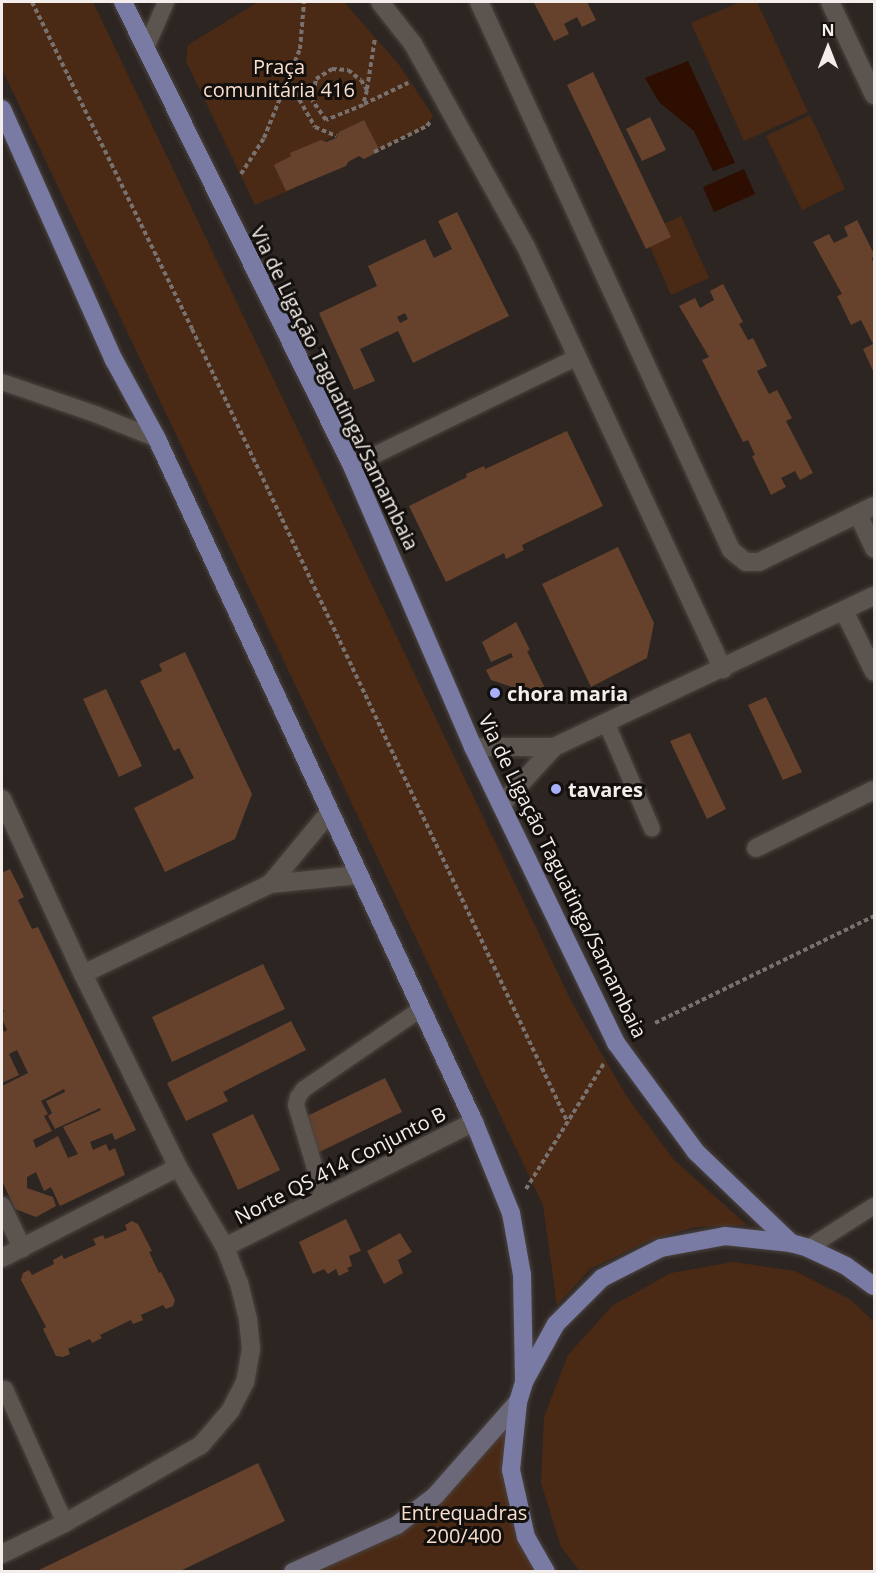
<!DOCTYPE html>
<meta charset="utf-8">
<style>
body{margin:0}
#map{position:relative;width:876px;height:1573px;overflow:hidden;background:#2d2521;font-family:"Open Sans",sans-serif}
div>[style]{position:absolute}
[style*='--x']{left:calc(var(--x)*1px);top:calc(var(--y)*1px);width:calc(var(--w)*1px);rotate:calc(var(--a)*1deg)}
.green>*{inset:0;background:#4b2a15}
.water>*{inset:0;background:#2d0e00}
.building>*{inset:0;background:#66422c}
.path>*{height:4px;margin-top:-2px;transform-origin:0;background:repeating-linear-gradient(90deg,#78716e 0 4.5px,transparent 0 7.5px)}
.roads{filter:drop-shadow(0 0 2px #4a4440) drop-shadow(0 0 2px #4a4440)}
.lane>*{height:16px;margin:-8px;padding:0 8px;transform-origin:8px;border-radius:8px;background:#5c544f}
.street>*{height:18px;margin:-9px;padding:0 9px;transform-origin:9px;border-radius:9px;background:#5c544f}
.secondary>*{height:18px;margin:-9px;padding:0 9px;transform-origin:9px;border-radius:9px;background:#6b687a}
.primary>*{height:18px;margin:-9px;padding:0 9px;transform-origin:9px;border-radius:9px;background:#797ba5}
.dots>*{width:16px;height:16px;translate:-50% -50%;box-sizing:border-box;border:3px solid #120f0d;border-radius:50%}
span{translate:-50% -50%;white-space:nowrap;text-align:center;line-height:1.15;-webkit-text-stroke:6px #120f0d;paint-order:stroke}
.park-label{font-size:20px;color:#f9dece}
.street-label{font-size:20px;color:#f3eeeb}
.poi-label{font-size:20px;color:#f3eeeb;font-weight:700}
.left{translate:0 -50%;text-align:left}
.frame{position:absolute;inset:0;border:3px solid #f3eeeb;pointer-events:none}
.north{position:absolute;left:798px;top:18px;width:60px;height:60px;-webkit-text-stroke:4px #120f0d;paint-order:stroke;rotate:0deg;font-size:16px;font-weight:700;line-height:24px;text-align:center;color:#f3eeeb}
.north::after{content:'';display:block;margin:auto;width:21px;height:27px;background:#f3eeeb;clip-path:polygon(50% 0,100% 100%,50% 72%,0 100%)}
</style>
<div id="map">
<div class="green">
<i style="clip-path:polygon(2px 2px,93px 2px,573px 1005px,627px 1097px,674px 1160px,747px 1225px,695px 1227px,650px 1240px,590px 1269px,557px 1305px,543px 1205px,2px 69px)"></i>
<i style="clip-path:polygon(258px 2px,344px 2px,400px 66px,433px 116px,427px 126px,374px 152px,361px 124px,283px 160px,295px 188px,255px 205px,186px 61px,188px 45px)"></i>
<i style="clip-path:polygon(740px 2px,757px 2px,808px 112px,744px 141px,691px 23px)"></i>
<i style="clip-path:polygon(810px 115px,845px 189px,802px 210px,766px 136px)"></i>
<i style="clip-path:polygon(681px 216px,709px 278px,671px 295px,644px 233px)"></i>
<i style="clip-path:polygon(733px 1262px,795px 1271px,851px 1300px,874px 1322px,874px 1571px,580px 1571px,561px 1547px,541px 1483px,544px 1417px,568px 1355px,612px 1306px,671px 1273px)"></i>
<i style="clip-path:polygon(511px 1417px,509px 1506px,540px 1571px,288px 1572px,393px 1522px)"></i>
</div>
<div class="water">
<i style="clip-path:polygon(688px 61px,735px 163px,713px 171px,694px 131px,659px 102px,645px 78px)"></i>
<i style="clip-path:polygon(744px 169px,755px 194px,714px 212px,703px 187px)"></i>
</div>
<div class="building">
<i style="clip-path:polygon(538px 2px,587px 2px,596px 20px,582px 27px,577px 17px,564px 24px,569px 34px,554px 41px,534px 3px)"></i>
<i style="clip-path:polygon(593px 72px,671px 237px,646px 249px,567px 85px)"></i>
<i style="clip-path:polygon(650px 117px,666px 150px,642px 161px,626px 129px)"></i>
<i style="clip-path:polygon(364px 120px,380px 151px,364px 159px,359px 156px,348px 162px,346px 166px,286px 191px,274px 165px,291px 156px,290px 153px,321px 140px,326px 142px,336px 138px,339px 132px)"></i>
<i style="clip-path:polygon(evenodd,457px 212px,509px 316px,413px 363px,398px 331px,360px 349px,375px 381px,354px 390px,319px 313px,377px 286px,368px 266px,425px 239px,434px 258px,452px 249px,438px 221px,457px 212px,405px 313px,408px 319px,400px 323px,397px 317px,405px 313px)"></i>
<i style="clip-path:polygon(857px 220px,874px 254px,872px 259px,874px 265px,874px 373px,863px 349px,873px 344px,861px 320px,851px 325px,837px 296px,842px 294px,813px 242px,829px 234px,834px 243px,848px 236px,844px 227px)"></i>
<i style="clip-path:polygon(723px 284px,743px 322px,739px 324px,748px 340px,753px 338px,767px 366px,757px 371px,769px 394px,777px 390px,792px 418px,786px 421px,813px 473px,800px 480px,795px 471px,781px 478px,786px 487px,771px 495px,752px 456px,755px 455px,748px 440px,743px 442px,702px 360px,709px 357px,679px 306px,695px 298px,700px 308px,714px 300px,710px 291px)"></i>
<i style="clip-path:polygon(567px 431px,603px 506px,522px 545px,524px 550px,506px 559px,504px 553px,446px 582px,409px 506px,467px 477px,466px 474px,484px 466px,485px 469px)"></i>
<i style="clip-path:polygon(618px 547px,654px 623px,647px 658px,591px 687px,542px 584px)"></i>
<i style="clip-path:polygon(516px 622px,530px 650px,527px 651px,547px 692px,539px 696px,491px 680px,486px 670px,513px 657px,511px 653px,491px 662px,482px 642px)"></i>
<i style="clip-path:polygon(185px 652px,252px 794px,235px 839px,165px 872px,134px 808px,194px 778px,179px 748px,174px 751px,140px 681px,162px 671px,159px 664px)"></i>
<i style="clip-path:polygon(106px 689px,142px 766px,119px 777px,83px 699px)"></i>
<i style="clip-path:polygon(766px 697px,802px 772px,783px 780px,748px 705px)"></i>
<i style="clip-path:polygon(690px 733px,726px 809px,707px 819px,670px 741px)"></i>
<i style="clip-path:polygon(evenodd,2px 869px,3px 872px,10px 869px,24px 897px,18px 900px,32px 929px,38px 927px,136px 1130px,115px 1140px,112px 1133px,90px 1142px,93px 1150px,106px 1144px,109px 1151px,115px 1148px,125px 1175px,60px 1206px,51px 1187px,44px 1191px,36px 1172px,27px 1177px,27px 1188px,53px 1197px,56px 1206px,36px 1217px,15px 1209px,2px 1181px,2px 1086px,28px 1073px,17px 1050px,9px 1054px,19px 1075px,2px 1083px,2px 1026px,4px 1032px,7px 1030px,2px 1019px,2px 1013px,4px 1012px,2px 1006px,2px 869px,64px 1089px,65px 1092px,46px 1101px,52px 1113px,48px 1116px,55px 1129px,100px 1108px,101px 1110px,63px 1127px,78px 1154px,68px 1158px,58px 1136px,36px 1148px,33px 1140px,52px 1131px,44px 1116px,48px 1114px,41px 1101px,64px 1089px)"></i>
<i style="clip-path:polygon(263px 964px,285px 1009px,172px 1062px,152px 1017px)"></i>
<i style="clip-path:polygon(291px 1021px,306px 1050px,223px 1092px,228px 1101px,186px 1121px,167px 1083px)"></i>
<i style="clip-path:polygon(385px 1078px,402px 1112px,309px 1157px,293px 1123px)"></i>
<i style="clip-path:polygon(253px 1114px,280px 1170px,238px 1190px,212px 1134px)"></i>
<i style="clip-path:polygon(346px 1219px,361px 1251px,349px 1256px,352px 1266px,347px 1268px,349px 1271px,339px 1276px,336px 1269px,328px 1274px,324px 1269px,313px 1274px,299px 1242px)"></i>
<i style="clip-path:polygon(132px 1221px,138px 1224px,152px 1251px,149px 1252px,159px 1273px,161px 1272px,175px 1300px,173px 1306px,166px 1309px,163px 1305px,141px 1315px,143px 1320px,133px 1324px,131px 1320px,100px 1335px,102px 1338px,92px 1343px,90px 1339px,68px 1349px,70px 1354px,63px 1357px,56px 1356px,43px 1329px,46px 1327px,21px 1280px,23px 1273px,29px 1270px,32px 1275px,54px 1264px,53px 1260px,62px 1255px,64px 1259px,96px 1245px,93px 1239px,103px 1235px,105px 1239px,127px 1230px,125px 1225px)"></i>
<i style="clip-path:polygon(400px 1233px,412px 1252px,398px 1260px,403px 1273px,384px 1284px,367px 1251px)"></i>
<i style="clip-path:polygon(258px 1463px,285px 1521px,178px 1572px,35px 1572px)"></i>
</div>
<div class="path">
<i style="--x:32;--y:2;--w:364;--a:63.9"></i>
<i style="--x:192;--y:329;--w:879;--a:64.66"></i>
<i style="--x:332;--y:69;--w:16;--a:4"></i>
<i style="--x:348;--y:70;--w:16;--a:38"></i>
<i style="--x:361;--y:80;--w:12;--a:59"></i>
<i style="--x:367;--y:90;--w:16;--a:105"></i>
<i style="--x:363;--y:105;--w:40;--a:158"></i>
<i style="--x:326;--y:120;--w:24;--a:-125"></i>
<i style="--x:312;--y:100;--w:21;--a:-79"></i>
<i style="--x:316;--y:79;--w:19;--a:-32"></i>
<i style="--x:288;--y:80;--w:54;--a:60.1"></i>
<i style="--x:315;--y:127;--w:23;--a:23"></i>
<i style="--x:367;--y:89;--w:52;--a:-81.1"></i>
<i style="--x:364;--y:104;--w:49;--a:-25.5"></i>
<i style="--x:374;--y:152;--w:59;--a:-26.1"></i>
<i style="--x:427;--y:126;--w:5;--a:-53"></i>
<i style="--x:241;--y:174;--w:43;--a:-57.4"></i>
<i style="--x:264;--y:138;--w:96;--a:-68"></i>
<i style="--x:300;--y:49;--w:47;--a:-85.1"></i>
<i style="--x:655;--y:1023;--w:244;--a:-26"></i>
<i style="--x:526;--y:1189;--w:148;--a:-58.2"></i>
</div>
<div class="roads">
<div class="lane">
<i style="--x:146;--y:48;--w:50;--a:-66.5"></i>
<i style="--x:2;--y:382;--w:98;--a:19"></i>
<i style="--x:95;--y:414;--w:67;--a:22"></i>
<i style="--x:352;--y:466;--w:250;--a:-25.8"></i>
<i style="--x:606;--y:722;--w:116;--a:66.7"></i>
<i style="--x:324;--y:1198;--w:97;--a:-106.8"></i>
<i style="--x:296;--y:1105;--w:8;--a:-76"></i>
<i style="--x:298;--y:1097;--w:10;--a:-53"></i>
<i style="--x:304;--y:1089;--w:142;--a:-34.4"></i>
<i style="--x:808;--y:1248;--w:78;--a:-32.5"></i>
<i style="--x:5;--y:1389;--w:147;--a:65.9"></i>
</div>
<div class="street">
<i style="--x:380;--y:2;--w:53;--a:51.8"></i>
<i style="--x:413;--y:44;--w:232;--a:60.9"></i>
<i style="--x:526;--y:247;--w:466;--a:65"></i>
<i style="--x:479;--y:2;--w:603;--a:65.3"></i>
<i style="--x:731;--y:550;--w:19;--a:39"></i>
<i style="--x:746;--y:562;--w:13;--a:0"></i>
<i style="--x:759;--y:562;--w:128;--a:-26"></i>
<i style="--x:830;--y:2;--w:103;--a:64.7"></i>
<i style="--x:858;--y:514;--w:38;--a:65"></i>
<i style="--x:844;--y:611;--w:68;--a:63.8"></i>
<i style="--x:473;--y:747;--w:81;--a:0"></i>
<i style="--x:2;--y:799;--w:193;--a:65.2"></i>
<i style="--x:83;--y:974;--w:215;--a:63.8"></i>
<i style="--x:178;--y:1167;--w:93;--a:59.6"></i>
<i style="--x:225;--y:1247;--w:39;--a:69"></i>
<i style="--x:239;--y:1283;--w:38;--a:76"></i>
<i style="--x:248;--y:1320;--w:29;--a:84"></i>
<i style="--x:251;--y:1349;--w:34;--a:100"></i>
<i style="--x:245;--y:1382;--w:31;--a:117"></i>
<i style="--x:231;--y:1410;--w:46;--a:130.6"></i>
<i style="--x:201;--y:1445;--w:157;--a:150.2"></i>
<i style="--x:65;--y:1523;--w:70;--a:153.8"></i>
<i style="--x:502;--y:804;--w:77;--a:-47.6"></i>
<i style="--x:554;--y:747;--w:354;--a:-25.3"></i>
<i style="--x:756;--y:848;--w:131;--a:-26.2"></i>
<i style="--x:270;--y:884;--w:92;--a:-50.3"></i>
<i style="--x:83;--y:974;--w:208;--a:-25.7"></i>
<i style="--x:270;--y:884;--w:89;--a:-5.8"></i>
<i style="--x:2;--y:1206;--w:47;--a:64.5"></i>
<i style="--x:225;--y:1247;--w:279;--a:-26.7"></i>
<i style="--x:2;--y:1258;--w:198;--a:-27.3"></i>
</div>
<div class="secondary">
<i style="--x:293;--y:1572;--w:114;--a:-24.3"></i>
<i style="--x:397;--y:1525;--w:48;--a:-37.3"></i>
<i style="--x:435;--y:1496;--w:125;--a:-48.6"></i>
</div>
<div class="primary">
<i style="--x:123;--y:2;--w:517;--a:63.73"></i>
<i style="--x:352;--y:466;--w:306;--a:66.7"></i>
<i style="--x:473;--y:747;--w:329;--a:64.2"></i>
<i style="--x:616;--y:1043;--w:135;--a:53.7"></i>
<i style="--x:696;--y:1152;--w:132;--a:43.8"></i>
<i style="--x:2;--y:109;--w:275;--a:66"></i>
<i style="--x:114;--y:360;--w:90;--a:61.4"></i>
<i style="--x:157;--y:439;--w:753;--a:65.1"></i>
<i style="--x:474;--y:1122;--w:98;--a:67.9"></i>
<i style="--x:511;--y:1213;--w:63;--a:79.9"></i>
<i style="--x:522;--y:1275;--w:107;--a:88.9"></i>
<i style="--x:546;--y:1572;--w:40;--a:-119.7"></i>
<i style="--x:526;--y:1537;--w:69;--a:-102.6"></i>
<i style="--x:511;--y:1470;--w:68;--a:-84.1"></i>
<i style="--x:518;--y:1402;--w:21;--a:-73"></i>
<i style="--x:524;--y:1382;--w:66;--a:-61.1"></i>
<i style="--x:556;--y:1324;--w:65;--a:-45"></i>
<i style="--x:602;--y:1278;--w:66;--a:-27"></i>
<i style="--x:661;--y:1248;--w:65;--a:-10.6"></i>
<i style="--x:725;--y:1236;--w:66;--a:6.1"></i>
<i style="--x:791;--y:1243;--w:18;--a:16"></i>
<i style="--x:808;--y:1248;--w:42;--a:25.3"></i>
<i style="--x:846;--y:1266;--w:34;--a:36"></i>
</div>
</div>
<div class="dots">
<i style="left:495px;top:693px;background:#a8b0fc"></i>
<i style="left:556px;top:789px;background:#a8b0fc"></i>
</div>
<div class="park-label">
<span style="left:279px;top:78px">Praça<br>comunitária 416</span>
<span style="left:464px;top:1524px">Entrequadras<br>200/400</span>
</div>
<div class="street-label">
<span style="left:335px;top:388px;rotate:64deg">Via de Ligação Taguatinga/Samambaia</span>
<span style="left:563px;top:876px;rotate:64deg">Via de Ligação Taguatinga/Samambaia</span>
<span style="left:340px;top:1165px;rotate:-27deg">Norte QS 414 Conjunto B</span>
</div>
<div class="poi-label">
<span class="left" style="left:507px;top:693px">chora maria</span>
<span class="left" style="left:568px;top:789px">tavares</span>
</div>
<div class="frame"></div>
<div class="north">N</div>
</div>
